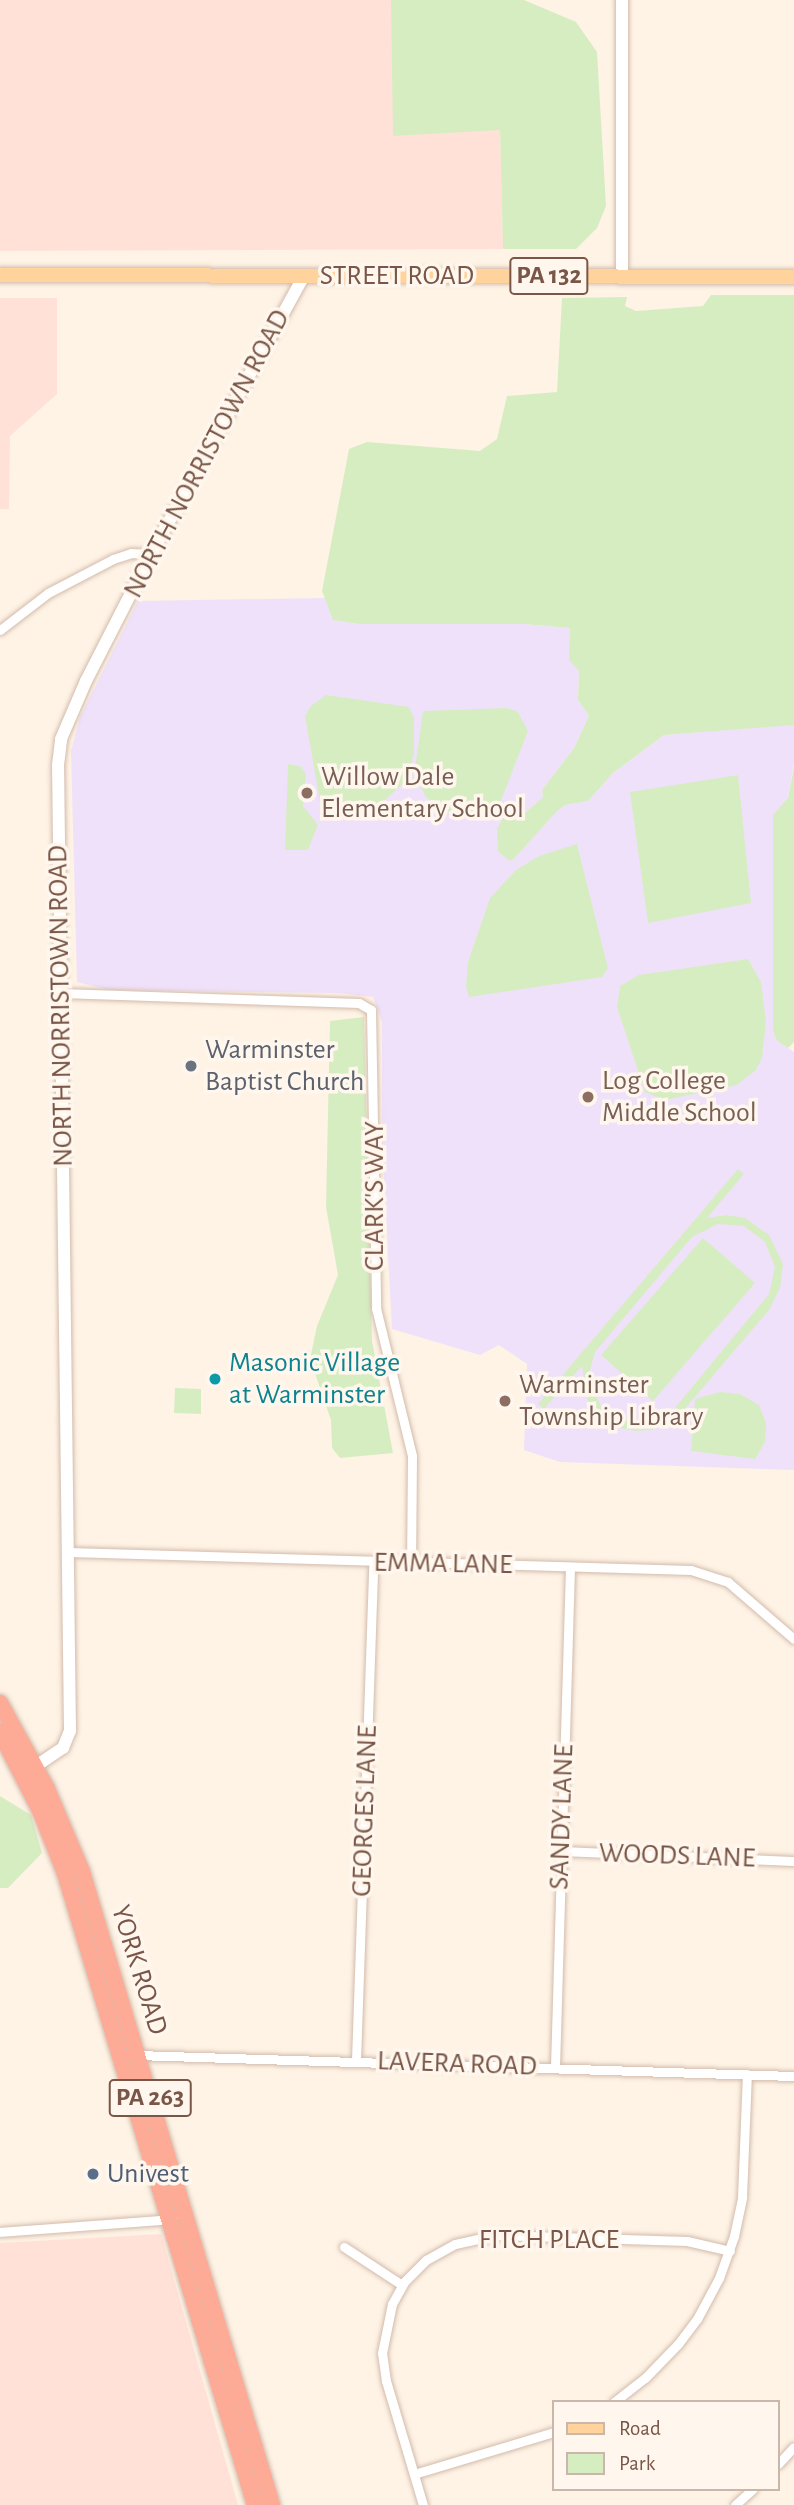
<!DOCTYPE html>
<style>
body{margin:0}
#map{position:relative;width:794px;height:2505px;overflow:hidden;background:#fef3e5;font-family:"Alegreya Sans",sans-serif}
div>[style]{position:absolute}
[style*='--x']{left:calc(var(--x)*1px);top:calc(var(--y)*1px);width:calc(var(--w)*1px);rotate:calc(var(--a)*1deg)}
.commercial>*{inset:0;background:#ffe1d8}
.education>*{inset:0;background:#f0e1fa}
.green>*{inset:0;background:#d6edc2}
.roads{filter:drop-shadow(0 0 2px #d3bbac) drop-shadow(0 0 2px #d3bbac)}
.street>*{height:9px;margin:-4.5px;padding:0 4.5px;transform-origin:4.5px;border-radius:4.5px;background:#fff}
.secondary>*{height:12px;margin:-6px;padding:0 6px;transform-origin:6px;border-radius:6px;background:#fff}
.primary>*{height:14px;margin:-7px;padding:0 7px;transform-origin:7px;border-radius:7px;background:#ffd39b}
.highway>*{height:16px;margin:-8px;padding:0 8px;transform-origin:8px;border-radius:8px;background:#fdab97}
.dots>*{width:19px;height:19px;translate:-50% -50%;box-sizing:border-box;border:4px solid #fff7ed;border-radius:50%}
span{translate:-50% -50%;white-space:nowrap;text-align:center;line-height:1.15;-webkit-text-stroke:7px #fff7ed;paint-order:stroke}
.shield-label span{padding:2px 5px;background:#fff7ed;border:2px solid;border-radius:5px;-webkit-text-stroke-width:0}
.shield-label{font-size:26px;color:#795647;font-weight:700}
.street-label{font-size:28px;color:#795647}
.education-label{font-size:28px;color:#785e54}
.left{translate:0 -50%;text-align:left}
.worship-label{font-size:28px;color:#5b616d}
.culture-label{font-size:28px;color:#0d838f}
.service-label{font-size:28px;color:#4e5e75}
.legend{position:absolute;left:552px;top:2400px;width:228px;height:91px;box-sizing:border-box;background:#fff7ed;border:2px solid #c9b7ab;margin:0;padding:9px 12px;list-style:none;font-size:21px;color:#795647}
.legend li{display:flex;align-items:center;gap:14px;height:35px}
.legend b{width:35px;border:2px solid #c9b7ab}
</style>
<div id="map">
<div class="commercial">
<i style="clip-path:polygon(0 0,393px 0,500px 130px,503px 249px,0 251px)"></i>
<i style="clip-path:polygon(0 298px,57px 298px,57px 394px,10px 436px,9px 509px,0 509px)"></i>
<i style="clip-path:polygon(161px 2234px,238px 2505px,0 2505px,0 2243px)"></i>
</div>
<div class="education">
<i style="clip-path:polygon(326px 598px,333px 620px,359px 624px,524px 624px,570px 628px,573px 664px,579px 671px,578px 700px,589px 716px,574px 748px,542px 790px,543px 797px,525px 813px,517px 813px,512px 861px,556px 811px,565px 805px,588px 801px,613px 773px,664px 735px,794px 724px,794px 764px,788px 798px,773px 816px,773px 1030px,776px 1040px,794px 1052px,794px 1470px,560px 1462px,524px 1450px,527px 1364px,499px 1345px,480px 1355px,392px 1329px,382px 1142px,382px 1022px,373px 997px,339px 993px,109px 990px,77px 982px,71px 751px,80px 717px,138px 601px)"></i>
</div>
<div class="green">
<i style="clip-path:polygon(391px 0,524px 0,576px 22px,597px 52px,606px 206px,597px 228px,576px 249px,503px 249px,500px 130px,393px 136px)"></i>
<i style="clip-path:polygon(711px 295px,794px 295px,794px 725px,664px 735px,613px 773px,588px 801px,565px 805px,557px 811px,512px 861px,507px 859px,498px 851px,497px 828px,504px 817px,525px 813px,543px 797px,542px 790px,574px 748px,589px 716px,578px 700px,579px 671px,569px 660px,570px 628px,524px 624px,359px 624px,333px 620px,322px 591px,349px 449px,367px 442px,480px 451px,497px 439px,507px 396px,557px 392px,562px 298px,627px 297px,625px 306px,636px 311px,703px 306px)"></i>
<i style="clip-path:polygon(326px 695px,409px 707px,414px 718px,414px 754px,407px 780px,385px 800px,363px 811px,343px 815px,321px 807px,305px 716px,311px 706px)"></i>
<i style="clip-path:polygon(507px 708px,518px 712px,528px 731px,497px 811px,460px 815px,442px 809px,426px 797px,414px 775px,423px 711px)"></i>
<i style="clip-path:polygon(288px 764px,300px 766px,306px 774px,303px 806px,318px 825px,308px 850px,285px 850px)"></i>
<i style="clip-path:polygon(794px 767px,794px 1042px,788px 1048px,776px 1040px,773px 1030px,773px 815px,788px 798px)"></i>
<i style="clip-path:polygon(738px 775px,751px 903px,648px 923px,630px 792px)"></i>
<i style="clip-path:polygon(577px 844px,608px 968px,602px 977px,469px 997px,466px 987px,468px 962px,490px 898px,516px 870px,539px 856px)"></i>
<i style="clip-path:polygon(748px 959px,761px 982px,766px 1022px,762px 1058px,756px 1070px,737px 1085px,665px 1100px,645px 1092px,617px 1007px,620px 986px,639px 975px)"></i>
<i style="clip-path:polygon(364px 1017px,372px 1341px,393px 1453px,340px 1458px,332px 1448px,331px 1420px,310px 1359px,317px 1326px,338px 1275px,326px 1207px,330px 1021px)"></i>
<i style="clip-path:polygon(evenodd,738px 1169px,744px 1174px,707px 1218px,726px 1215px,745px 1218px,769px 1235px,783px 1264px,780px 1288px,769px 1310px,683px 1411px,670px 1422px,651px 1430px,636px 1431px,615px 1427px,602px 1419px,588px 1401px,582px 1366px,544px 1409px,538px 1404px,738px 1169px,718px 1224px,744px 1226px,765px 1242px,775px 1267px,769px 1294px,674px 1409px,644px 1422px,618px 1419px,602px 1408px,593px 1390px,590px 1370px,595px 1352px,692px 1237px,718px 1224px)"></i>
<i style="clip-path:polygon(703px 1238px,755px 1283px,653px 1401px,601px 1355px)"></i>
<i style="clip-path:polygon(175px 1388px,201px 1389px,201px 1414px,174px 1413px)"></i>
<i style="clip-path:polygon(720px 1392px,740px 1394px,759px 1405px,766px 1423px,765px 1442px,755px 1459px,691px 1451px,695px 1399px)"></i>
<i style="clip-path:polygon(0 1796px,31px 1815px,42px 1853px,8px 1888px,0 1888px)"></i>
</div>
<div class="roads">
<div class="street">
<i style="--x:0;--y:630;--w:61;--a:-37.6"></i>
<i style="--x:48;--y:593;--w:73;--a:-27.6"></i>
<i style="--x:113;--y:559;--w:19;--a:-18"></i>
<i style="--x:131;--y:553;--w:20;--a:3"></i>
<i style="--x:61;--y:993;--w:298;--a:1.9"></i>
<i style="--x:359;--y:1003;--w:14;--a:30"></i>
<i style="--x:371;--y:1010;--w:298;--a:89"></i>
<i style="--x:376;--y:1308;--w:152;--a:76.3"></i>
<i style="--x:412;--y:1456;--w:107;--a:90.5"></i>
<i style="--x:68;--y:1552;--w:623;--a:1.65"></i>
<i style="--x:691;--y:1570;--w:39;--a:18"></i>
<i style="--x:728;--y:1582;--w:87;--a:40.8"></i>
<i style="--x:561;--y:1851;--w:233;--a:2.5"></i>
<i style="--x:136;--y:2055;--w:658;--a:1.83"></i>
<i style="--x:356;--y:2060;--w:498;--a:-88"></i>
<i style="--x:555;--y:2067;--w:500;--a:-88.28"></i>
<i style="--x:0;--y:2232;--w:173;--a:-4.3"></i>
<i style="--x:344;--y:2247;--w:69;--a:33.2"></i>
<i style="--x:614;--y:2402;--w:39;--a:-38"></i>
<i style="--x:645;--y:2378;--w:47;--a:-45.9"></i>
<i style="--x:678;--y:2344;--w:31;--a:-53"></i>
<i style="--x:697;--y:2319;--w:47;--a:-61.8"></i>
<i style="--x:719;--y:2278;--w:45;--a:-70.3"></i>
<i style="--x:734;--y:2236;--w:40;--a:-78"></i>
<i style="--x:742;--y:2197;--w:123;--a:-87.7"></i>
<i style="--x:778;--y:2464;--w:23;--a:-47"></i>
<i style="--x:414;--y:2474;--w:146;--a:-16.7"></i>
<i style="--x:423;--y:2505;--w:129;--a:-106.6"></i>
<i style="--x:386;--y:2381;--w:28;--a:-98"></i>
<i style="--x:382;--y:2353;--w:50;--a:-78.5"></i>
<i style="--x:392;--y:2304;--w:26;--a:-61"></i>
<i style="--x:405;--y:2281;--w:30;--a:-45"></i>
<i style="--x:426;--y:2260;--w:33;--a:-29"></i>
<i style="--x:455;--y:2244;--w:42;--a:-12.4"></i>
<i style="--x:496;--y:2235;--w:191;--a:1.8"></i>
<i style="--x:687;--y:2241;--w:44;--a:13.1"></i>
<i style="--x:735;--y:2505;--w:24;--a:-42"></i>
</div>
<div class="secondary">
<i style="--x:622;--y:277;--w:277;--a:-90"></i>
<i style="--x:30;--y:1770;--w:40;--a:-34"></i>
<i style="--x:63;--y:1748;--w:18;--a:-68"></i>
<i style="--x:70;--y:1731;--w:966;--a:-90.71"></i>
<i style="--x:58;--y:765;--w:26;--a:-83"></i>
<i style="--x:61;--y:739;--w:63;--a:-66.7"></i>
<i style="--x:86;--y:681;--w:143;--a:-62.9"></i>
<i style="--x:151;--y:554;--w:317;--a:-61.2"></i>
</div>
<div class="primary">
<i style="--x:0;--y:275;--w:794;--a:0.14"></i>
</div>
<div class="highway">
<i style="--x:0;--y:1703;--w:98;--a:61.3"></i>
<i style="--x:47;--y:1789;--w:90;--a:67.1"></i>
<i style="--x:82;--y:1872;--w:661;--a:73.29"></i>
<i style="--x:0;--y:1732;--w:88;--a:62.9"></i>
<i style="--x:40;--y:1810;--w:68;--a:68.4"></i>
<i style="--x:65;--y:1873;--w:660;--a:73.27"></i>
</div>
</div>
<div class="dots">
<i style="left:307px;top:793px;background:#8d6e63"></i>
<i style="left:191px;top:1066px;background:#6b7280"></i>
<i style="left:588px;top:1097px;background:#8d6e63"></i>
<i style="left:215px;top:1379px;background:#0f9aa8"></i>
<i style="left:505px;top:1401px;background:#8d6e63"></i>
<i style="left:93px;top:2174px;background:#5c6f8a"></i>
</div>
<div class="shield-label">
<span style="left:549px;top:276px">PA 132</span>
<span style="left:150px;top:2098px">PA 263</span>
</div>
<div class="street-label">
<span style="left:397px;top:276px">STREET ROAD</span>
<span style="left:207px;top:454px;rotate:-62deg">NORTH NORRISTOWN ROAD</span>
<span style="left:61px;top:1006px;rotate:-91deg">NORTH NORRISTOWN ROAD</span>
<span style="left:375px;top:1196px;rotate:-90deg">CLARK'S WAY</span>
<span style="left:443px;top:1564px;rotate:1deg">EMMA LANE</span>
<span style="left:365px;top:1811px;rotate:-88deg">GEORGES LANE</span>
<span style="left:562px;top:1817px;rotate:-88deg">SANDY LANE</span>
<span style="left:677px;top:1856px;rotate:2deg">WOODS LANE</span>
<span style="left:139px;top:1970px;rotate:73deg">YORK ROAD</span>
<span style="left:457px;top:2064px;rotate:2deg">LAVERA ROAD</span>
<span style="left:549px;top:2240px">FITCH PLACE</span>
</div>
<div class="education-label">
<span class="left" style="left:321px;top:793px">Willow Dale<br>Elementary School</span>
<span class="left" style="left:602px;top:1097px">Log College<br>Middle School</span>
<span class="left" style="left:519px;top:1401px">Warminster<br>Township Library</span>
</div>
<div class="worship-label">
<span class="left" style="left:205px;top:1066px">Warminster<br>Baptist Church</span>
</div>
<div class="culture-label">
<span class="left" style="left:229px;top:1379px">Masonic Village<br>at Warminster</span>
</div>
<div class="service-label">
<span class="left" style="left:107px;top:2174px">Univest</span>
</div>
<ul class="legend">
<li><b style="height:9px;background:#ffd39b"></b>Road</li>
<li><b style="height:19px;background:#d6edc2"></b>Park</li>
</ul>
</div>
